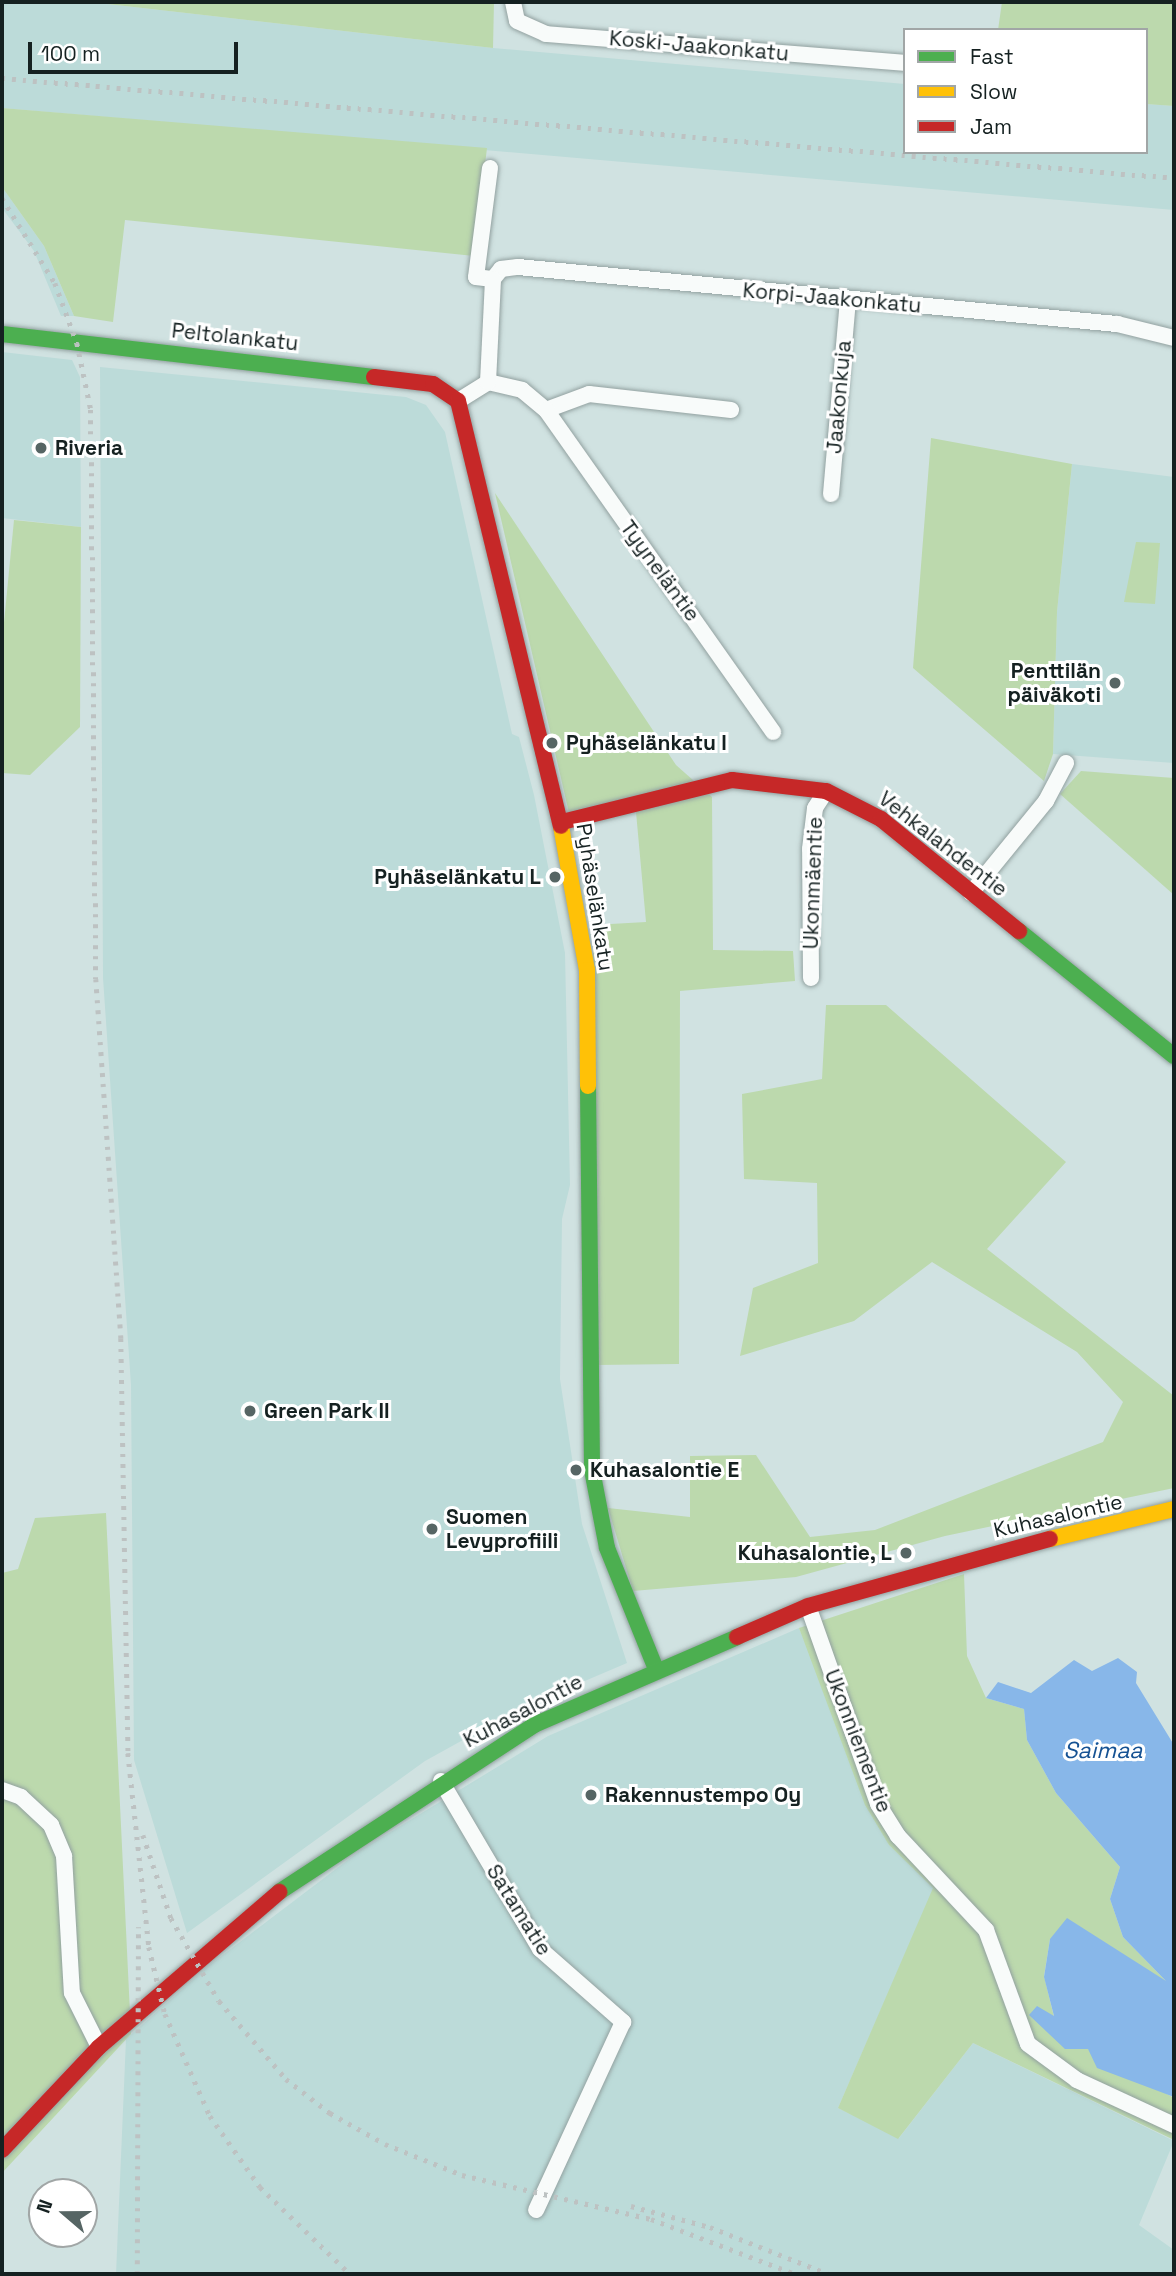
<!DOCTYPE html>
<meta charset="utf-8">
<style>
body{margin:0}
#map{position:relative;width:1176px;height:2276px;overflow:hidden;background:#d0e2e1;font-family:"Space Grotesk",sans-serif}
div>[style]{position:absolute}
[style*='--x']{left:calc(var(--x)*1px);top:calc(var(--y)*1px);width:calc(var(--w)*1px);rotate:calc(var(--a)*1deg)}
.built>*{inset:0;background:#bcdbd9}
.green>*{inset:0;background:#bcd9ad}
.water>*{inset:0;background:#88b7e9}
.roads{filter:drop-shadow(0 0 2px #92a1a0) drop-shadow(0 0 2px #92a1a0)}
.street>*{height:16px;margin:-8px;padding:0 8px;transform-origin:8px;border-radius:8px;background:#f8fbfa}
.fast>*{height:16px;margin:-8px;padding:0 8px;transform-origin:8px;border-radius:8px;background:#4caf50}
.slow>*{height:16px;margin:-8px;padding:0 8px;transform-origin:8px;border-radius:8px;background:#ffc107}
.jam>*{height:16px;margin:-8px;padding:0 8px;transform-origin:8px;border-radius:8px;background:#c62828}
.rail>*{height:4.5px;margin-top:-2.25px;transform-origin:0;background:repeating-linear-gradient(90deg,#bdc2c2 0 3.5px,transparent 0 10.5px)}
.dots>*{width:19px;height:19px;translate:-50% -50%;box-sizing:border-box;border:4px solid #fff;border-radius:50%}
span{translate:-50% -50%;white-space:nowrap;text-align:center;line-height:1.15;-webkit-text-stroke:6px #fff;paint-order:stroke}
.street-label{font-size:21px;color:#152121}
.poi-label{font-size:21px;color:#152121;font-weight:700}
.left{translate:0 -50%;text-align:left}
.right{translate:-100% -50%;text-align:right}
.water-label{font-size:23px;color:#165293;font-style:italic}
.frame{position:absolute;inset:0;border:4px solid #152121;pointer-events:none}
.legend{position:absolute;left:903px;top:28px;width:245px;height:126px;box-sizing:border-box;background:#fff;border:2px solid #a1a6a6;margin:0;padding:9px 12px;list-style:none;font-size:21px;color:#152121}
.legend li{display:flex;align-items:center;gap:14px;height:35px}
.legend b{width:35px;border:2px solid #a1a6a6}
.north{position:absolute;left:28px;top:2178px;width:70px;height:70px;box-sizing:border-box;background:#fff;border:2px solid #a1a6a6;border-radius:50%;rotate:290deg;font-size:19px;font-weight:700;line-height:28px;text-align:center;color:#152121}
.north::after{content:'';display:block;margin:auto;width:24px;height:32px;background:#566564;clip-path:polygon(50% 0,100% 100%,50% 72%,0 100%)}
.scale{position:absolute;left:28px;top:42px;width:210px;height:32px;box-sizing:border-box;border:4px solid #152121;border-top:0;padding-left:9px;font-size:21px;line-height:24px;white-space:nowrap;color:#152121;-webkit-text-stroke:5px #fff;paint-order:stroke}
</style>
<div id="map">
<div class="built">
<i style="clip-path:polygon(2px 2px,90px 2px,493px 48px,905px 84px,905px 152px,1146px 152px,1146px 104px,1174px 106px,1174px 210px,2px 108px)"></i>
<i style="clip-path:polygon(2px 187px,44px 246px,74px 316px,61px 316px,34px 251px,2px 208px)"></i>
<i style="clip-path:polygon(2px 352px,72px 360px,80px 377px,81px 527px,2px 518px)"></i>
<i style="clip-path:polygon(100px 367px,406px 397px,426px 405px,445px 432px,512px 734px,519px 737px,534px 795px,565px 953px,570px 1185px,562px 1219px,560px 1379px,582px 1524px,627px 1663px,519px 1709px,425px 1761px,187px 1933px,134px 1760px,131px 1385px,103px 978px)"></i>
<i style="clip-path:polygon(1072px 464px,1174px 477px,1174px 763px,1053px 754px,1057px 612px)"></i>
<i style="clip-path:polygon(799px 1628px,889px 1845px,934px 1888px,838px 2108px,899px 2138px,973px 2043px,1174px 2141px,1139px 2225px,1174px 2250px,1174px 2274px,116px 2274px,126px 2039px,211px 1964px,361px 1850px,548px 1736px)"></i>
</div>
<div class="green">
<i style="clip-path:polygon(90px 2px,494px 2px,493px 48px)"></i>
<i style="clip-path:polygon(1002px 2px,1174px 2px,1174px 106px,1146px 104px,1146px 30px,998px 30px)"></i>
<i style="clip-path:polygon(2px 108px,487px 148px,474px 256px,125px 220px,113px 322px,74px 316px,44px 246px,2px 187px)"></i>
<i style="clip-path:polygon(931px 438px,1072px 464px,1057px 612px,1053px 754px,1044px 781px,913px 668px)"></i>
<i style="clip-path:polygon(495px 493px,676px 765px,712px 797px,713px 950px,793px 951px,795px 981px,680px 991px,679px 1364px,596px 1365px,593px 925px,646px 922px,636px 812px,572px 826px)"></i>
<i style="clip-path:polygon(14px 520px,81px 527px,80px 727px,30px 775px,2px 773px,2px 643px)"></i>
<i style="clip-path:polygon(1136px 542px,1160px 543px,1155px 604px,1124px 602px)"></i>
<i style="clip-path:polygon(1081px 771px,1174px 778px,1174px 895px,1060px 794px)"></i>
<i style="clip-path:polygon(826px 1005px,886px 1005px,1066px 1162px,987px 1249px,1174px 1396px,1174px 1488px,945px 1536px,796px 1577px,633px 1591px,608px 1508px,690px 1517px,690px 1456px,756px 1455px,810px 1537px,875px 1530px,1103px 1442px,1123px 1402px,1077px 1352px,932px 1262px,854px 1321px,740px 1356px,753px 1288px,818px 1263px,817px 1183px,744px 1179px,742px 1094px,822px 1079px)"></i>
<i style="clip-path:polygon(106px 1513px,131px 2034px,2px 2173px,2px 1573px,18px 1569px,35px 1518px)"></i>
<i style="clip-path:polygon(964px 1574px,967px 1656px,986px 1698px,1024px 1709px,1027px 1740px,1056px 1793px,1120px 1867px,1110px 1899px,1123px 1937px,1167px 1982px,1050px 1939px,1044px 1976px,1054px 2017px,1088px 2049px,1174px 2098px,1174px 2140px,973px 2043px,898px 2139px,838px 2108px,933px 1888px,889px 1845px,865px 1805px,799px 1628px)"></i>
</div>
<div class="water">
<i style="clip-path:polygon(1118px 1658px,1137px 1672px,1136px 1683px,1174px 1745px,1174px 2097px,1097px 2068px,1088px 2049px,1065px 2049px,1029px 2015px,1037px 2006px,1054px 2016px,1044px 1977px,1050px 1939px,1067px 1918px,1166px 1981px,1123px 1937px,1110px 1899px,1120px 1867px,1056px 1793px,1027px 1740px,1024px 1709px,986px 1698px,998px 1682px,1031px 1693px,1074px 1660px,1092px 1671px)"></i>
</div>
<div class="roads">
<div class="street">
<i style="--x:513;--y:2;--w:19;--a:78"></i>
<i style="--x:517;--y:21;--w:32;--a:24"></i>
<i style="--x:546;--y:34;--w:360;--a:4.6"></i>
<i style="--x:490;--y:168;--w:110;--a:97.3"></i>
<i style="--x:476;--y:277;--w:17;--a:7"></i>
<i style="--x:493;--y:279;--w:13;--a:-51"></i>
<i style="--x:501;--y:269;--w:17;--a:-7"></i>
<i style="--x:518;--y:267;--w:602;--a:5.44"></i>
<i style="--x:1117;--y:324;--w:59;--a:13.8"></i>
<i style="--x:488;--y:382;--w:35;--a:13"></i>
<i style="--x:522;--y:390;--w:31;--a:40"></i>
<i style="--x:546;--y:410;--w:46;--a:-20.4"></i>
<i style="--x:589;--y:394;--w:143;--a:6.4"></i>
<i style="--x:458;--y:401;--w:36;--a:-32"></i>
<i style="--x:488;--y:382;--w:103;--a:-87.2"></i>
<i style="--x:546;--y:410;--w:394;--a:54.8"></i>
<i style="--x:831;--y:494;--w:196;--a:-85"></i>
<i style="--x:971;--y:893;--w:119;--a:-50.8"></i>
<i style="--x:1046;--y:801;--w:43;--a:-62.2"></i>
<i style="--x:811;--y:978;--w:129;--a:-90.4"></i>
<i style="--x:810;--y:849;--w:41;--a:-83"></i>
<i style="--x:815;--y:808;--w:20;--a:-57"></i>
<i style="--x:808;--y:1606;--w:210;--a:70.5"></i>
<i style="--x:878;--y:1804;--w:38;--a:58"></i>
<i style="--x:898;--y:1836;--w:129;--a:46.9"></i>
<i style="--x:986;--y:1930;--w:121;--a:69.8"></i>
<i style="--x:1028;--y:2044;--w:61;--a:36.3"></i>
<i style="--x:1077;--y:2080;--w:107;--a:24.9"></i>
<i style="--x:441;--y:1781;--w:195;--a:59.5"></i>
<i style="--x:540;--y:1949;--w:111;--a:41.3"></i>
<i style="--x:623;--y:2022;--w:207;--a:114.8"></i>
<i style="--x:2;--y:1790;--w:20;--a:20"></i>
<i style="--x:21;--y:1797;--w:41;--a:43"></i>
<i style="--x:51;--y:1825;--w:34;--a:67"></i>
<i style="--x:64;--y:1856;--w:137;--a:86.7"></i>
<i style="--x:72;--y:1993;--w:60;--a:63.4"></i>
</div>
<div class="fast">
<i style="--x:2;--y:334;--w:374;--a:6.6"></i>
<i style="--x:1019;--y:931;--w:199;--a:38.9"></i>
<i style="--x:588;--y:1086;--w:384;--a:89.4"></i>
<i style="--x:592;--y:1470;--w:79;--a:79.1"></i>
<i style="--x:607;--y:1548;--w:128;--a:68"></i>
<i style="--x:279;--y:1892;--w:305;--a:-33.2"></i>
<i style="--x:534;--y:1725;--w:221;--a:-23.4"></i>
</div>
<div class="slow">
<i style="--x:561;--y:826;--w:146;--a:79.8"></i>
<i style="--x:587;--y:970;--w:116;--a:89.5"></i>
<i style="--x:1050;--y:1539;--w:128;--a:-13.6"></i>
</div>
<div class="jam">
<i style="--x:374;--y:377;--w:59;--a:6.8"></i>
<i style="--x:433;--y:384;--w:30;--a:34"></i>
<i style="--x:458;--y:401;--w:437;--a:76.4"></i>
<i style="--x:562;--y:822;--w:175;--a:-13.9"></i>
<i style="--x:732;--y:780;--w:95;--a:6.7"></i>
<i style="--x:826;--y:791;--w:62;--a:27"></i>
<i style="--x:881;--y:819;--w:178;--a:39.1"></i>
<i style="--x:737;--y:1637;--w:77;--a:-23.6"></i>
<i style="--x:808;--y:1606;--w:251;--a:-15.5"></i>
<i style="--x:2;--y:2150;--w:141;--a:-46.7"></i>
<i style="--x:99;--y:2047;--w:238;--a:-40.7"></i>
</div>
</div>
<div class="rail">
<i style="--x:2;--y:78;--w:1176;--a:4.88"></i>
<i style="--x:2;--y:198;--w:100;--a:58.1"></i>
<i style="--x:55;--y:283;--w:64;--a:69.9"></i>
<i style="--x:77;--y:343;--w:68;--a:78.2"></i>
<i style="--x:91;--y:410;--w:569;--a:89.5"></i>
<i style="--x:96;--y:979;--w:360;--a:86"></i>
<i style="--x:121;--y:1338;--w:415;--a:89"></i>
<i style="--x:128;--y:1753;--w:195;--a:83.8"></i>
<i style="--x:149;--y:1947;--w:69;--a:76.6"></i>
<i style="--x:165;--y:2014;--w:111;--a:66.2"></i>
<i style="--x:210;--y:2116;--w:87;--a:54.8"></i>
<i style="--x:260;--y:2187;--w:125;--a:44"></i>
<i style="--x:143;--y:1835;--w:88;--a:71.4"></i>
<i style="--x:171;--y:1918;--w:96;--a:60"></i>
<i style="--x:219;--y:2001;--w:103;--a:49.3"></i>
<i style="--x:286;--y:2079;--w:56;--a:37.7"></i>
<i style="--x:330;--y:2113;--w:63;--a:29.4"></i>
<i style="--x:385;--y:2144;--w:83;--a:21.9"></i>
<i style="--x:462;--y:2175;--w:194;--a:13.1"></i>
<i style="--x:651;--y:2219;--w:154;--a:20.9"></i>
<i style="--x:631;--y:2206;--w:82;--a:14.9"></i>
<i style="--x:710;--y:2227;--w:127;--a:21.7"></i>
<i style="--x:137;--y:2274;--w:347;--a:-89.8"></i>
</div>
<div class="dots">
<i style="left:41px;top:448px;background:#566564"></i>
<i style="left:1115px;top:683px;background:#566564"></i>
<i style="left:552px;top:743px;background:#566564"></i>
<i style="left:555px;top:877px;background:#566564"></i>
<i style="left:250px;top:1411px;background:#566564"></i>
<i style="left:576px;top:1470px;background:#566564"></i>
<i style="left:432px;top:1529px;background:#566564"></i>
<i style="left:906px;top:1553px;background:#566564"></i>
<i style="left:591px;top:1795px;background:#566564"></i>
</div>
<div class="street-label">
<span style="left:699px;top:46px;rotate:5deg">Koski-Jaakonkatu</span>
<span style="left:832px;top:298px;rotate:5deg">Korpi-Jaakonkatu</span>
<span style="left:235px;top:337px;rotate:6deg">Peltolankatu</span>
<span style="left:839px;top:397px;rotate:-85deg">Jaakonkuja</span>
<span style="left:660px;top:571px;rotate:54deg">Tyyneläntie</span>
<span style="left:943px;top:844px;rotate:38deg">Vehkalahdentie</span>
<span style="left:813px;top:883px;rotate:-88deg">Ukonmäentie</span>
<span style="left:595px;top:897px;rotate:81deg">Pyhäselänkatu</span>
<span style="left:1058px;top:1516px;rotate:-13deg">Kuhasalontie</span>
<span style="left:523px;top:1711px;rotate:-28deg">Kuhasalontie</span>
<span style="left:858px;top:1741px;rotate:69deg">Ukonniementie</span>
<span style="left:519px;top:1910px;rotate:58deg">Satamatie</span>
</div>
<div class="poi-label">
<span class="left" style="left:55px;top:448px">Riveria</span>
<span class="right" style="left:1101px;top:683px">Penttilän<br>päiväkoti</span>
<span class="left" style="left:566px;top:743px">Pyhäselänkatu I</span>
<span class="right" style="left:541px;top:877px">Pyhäselänkatu L</span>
<span class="left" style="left:264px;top:1411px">Green Park II</span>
<span class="left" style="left:590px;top:1470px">Kuhasalontie E</span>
<span class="left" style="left:446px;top:1529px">Suomen<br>Levyprofiili</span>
<span class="right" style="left:892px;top:1553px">Kuhasalontie, L</span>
<span class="left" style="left:605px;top:1795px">Rakennustempo Oy</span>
</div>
<div class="water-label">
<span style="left:1103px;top:1750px">Saimaa</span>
</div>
<div class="frame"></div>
<ul class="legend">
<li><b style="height:9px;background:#4caf50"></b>Fast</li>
<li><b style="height:9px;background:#ffc107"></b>Slow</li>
<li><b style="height:9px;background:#c62828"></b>Jam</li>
</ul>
<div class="north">N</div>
<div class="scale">100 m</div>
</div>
